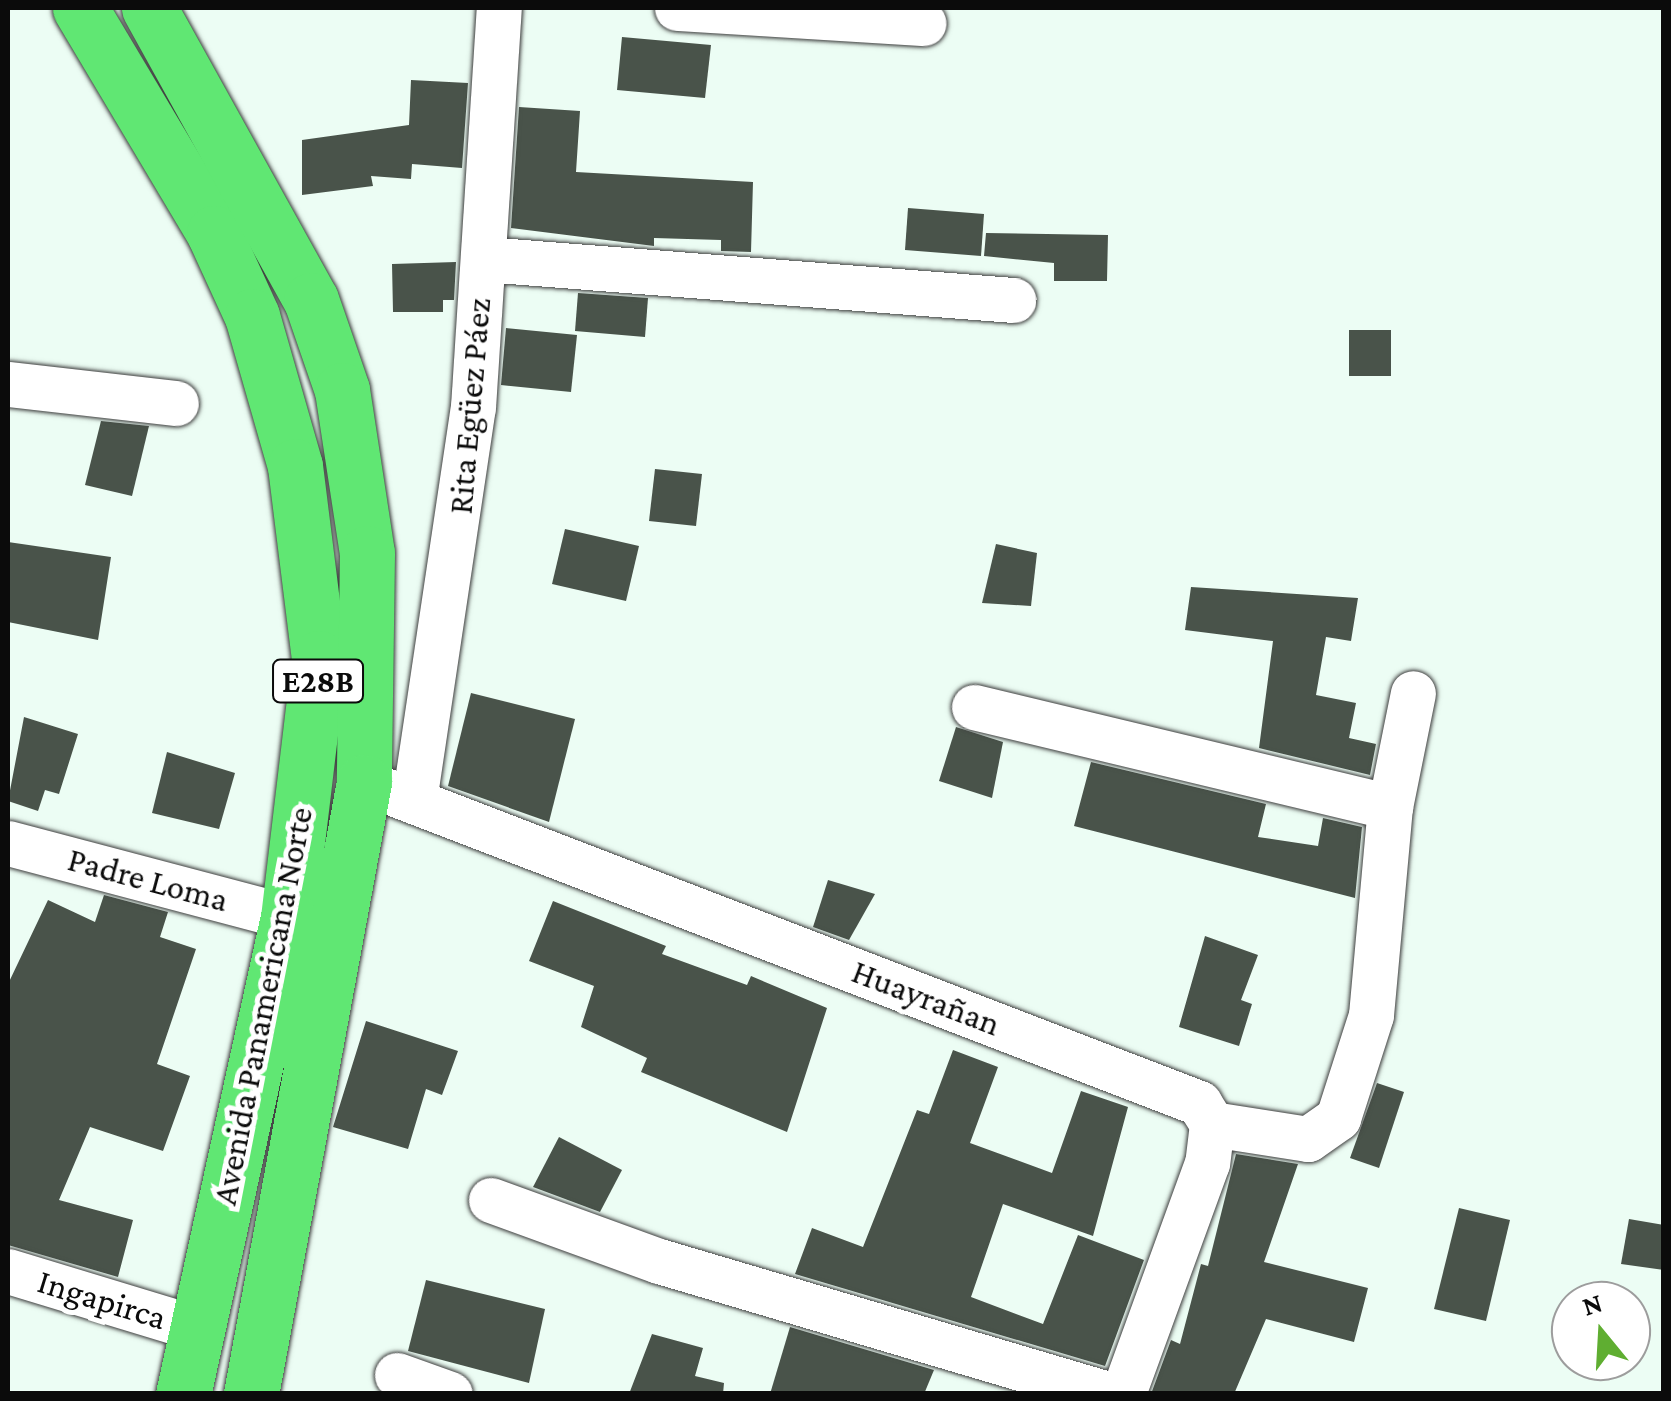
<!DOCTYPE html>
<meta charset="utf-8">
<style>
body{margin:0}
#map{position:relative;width:1671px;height:1401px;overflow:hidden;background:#ecfdf4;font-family:"Crimson Pro",serif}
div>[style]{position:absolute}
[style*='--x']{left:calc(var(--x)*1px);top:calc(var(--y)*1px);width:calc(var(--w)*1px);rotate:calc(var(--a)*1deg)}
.building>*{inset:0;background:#49534a}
.roads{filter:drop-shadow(0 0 2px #3e3e3e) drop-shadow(0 0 2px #3e3e3e)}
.minor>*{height:45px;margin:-22.5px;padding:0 22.5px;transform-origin:22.5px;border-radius:22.5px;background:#fff}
.highway>*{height:55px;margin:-27.5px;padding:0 27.5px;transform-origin:27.5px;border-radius:27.5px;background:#60e773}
span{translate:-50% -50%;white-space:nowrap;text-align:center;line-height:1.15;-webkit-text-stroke:10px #fff;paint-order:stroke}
.shield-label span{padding:2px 8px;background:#fff;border:2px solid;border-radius:8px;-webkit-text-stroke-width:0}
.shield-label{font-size:32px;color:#0b0b0b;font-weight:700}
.street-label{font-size:35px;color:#0b0b0b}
.frame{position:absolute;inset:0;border:10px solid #0b0b0b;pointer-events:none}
.north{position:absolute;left:1551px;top:1281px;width:100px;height:100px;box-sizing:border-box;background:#fff;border:2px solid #9d9d9d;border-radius:50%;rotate:342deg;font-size:28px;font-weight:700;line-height:40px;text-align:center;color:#0b0b0b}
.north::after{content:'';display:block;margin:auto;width:35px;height:45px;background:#5fae31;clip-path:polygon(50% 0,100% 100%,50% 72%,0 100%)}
</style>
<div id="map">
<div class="building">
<i style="clip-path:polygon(622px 37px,711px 45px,705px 98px,617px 90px)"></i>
<i style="clip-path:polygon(411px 80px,468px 83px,462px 168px,412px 164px,411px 179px,371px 176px,373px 186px,302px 195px,302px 140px,409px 125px)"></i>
<i style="clip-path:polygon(519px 107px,580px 111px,576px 172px,753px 182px,751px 252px,721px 251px,721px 240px,654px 238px,654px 246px,511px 228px)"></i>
<i style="clip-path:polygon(908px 208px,984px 214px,981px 256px,905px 250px)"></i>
<i style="clip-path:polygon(986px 233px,1108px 235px,1107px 281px,1054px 281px,1054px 263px,984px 256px)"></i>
<i style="clip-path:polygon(456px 262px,454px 300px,443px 300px,443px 312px,393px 312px,392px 264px)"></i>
<i style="clip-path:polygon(578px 293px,648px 298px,645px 337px,575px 331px)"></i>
<i style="clip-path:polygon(506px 328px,577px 335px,571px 392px,501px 385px)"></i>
<i style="clip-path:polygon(1349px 330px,1391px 330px,1391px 376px,1349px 376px)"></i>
<i style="clip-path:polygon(101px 421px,149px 426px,132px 496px,85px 485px)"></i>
<i style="clip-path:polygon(655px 469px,702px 474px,696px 526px,649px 521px)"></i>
<i style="clip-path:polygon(565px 529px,639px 546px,626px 601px,552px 584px)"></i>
<i style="clip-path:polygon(8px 542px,111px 557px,98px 640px,8px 622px)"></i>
<i style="clip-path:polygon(996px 544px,1037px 553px,1031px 606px,982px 603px)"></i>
<i style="clip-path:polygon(1191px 587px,1358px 598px,1351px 641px,1326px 637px,1316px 695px,1356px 703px,1349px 738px,1376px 744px,1370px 775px,1259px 748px,1273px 641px,1185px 630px)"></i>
<i style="clip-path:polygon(471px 693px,575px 719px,549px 822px,448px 786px)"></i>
<i style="clip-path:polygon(24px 717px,78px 734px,59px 794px,45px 790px,38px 811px,8px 801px)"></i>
<i style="clip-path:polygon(956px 727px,1003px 742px,992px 798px,939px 781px)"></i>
<i style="clip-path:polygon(167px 752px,235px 773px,219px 829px,152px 813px)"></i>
<i style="clip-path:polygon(1091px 762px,1266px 804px,1258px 837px,1318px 846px,1323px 818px,1362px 827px,1355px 898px,1074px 826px)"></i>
<i style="clip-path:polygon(828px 880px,875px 894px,849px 940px,813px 927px)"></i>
<i style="clip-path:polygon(104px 895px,168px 912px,160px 937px,196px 949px,157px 1064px,190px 1076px,163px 1151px,90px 1127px,59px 1200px,133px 1220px,118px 1277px,8px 1245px,8px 984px,48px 900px,95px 922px)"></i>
<i style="clip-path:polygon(553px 901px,666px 946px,662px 954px,747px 985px,751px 976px,827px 1008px,787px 1132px,641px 1072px,647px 1058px,581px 1027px,594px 986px,529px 961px)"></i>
<i style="clip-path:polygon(1205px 936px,1258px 955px,1241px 1000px,1252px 1004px,1239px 1046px,1179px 1027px)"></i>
<i style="clip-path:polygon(366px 1021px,458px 1051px,442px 1095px,426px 1089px,408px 1149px,333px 1127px)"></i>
<i style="clip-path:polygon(953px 1050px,998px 1067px,970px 1143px,1052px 1173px,1081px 1091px,1128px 1107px,1093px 1236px,1003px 1204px,971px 1297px,1043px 1324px,1078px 1235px,1144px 1260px,1105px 1366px,795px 1274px,812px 1228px,863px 1247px,917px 1110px,929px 1114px)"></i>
<i style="clip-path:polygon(1377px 1083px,1404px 1092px,1379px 1168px,1350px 1158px)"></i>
<i style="clip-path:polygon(559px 1137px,622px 1170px,600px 1212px,533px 1187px)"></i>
<i style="clip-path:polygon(1236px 1154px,1298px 1164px,1264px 1262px,1368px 1288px,1354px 1342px,1266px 1319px,1234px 1394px,1151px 1394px,1171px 1340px,1180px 1344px,1201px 1264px,1208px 1266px)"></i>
<i style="clip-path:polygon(1459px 1208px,1510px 1220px,1486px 1321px,1434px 1309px)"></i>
<i style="clip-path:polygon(1629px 1219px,1664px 1225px,1664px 1270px,1621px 1264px)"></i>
<i style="clip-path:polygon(426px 1280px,545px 1309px,529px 1383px,408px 1351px)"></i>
<i style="clip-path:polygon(790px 1327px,934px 1370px,924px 1394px,770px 1394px)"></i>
<i style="clip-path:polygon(652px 1334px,703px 1348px,695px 1376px,724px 1383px,723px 1394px,629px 1394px)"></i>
</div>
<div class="roads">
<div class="minor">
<i style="--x:677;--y:8;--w:247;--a:3.5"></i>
<i style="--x:484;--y:259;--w:531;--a:4.43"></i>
<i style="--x:8;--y:384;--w:169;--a:6.5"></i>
<i style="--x:974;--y:707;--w:428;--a:13.5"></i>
<i style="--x:364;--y:782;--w:895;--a:21.03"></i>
<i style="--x:1199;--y:1103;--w:25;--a:58"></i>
<i style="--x:1212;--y:1124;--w:39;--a:97"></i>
<i style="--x:1207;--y:1163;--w:246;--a:110"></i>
<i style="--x:414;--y:801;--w:398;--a:-81.5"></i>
<i style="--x:473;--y:407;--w:400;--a:-86.3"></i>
<i style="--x:8;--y:843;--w:290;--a:14.8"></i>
<i style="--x:1212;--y:1124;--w:97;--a:8.9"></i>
<i style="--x:1308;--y:1139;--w:37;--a:-35"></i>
<i style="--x:1338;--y:1118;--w:108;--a:-72.2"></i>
<i style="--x:1371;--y:1015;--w:209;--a:-84.8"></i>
<i style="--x:1390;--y:807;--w:116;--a:-78.6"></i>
<i style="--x:491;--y:1200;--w:179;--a:20"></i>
<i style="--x:659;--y:1261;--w:468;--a:16.5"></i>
<i style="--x:8;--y:1271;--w:196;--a:16.9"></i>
<i style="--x:397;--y:1375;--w:56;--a:19.7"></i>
</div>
<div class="highway">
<i style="--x:80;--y:8;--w:262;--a:59.2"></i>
<i style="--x:214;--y:233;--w:91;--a:65.4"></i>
<i style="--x:252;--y:316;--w:156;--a:74"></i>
<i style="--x:295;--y:466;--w:193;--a:82.9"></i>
<i style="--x:319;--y:658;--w:261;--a:96.8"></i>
<i style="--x:288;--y:917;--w:488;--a:102.4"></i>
<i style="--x:149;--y:8;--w:334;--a:61"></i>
<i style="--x:311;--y:300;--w:95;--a:71"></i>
<i style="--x:342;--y:390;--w:165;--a:81.3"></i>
<i style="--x:367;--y:553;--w:229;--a:90.8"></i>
<i style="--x:364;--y:782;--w:622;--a:100.46"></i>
</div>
</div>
<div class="shield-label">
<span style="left:318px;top:681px">E28B</span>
</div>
<div class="street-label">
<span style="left:470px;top:406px;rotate:-85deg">Rita Egüez Páez</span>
<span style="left:148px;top:880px;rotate:15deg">Padre Loma</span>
<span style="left:926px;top:998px;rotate:21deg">Huayrañan</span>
<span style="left:263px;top:1006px;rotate:-79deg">Avenida Panamericana Norte</span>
<span style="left:102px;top:1300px;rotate:17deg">Ingapirca</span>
</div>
<div class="frame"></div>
<div class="north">N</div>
</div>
